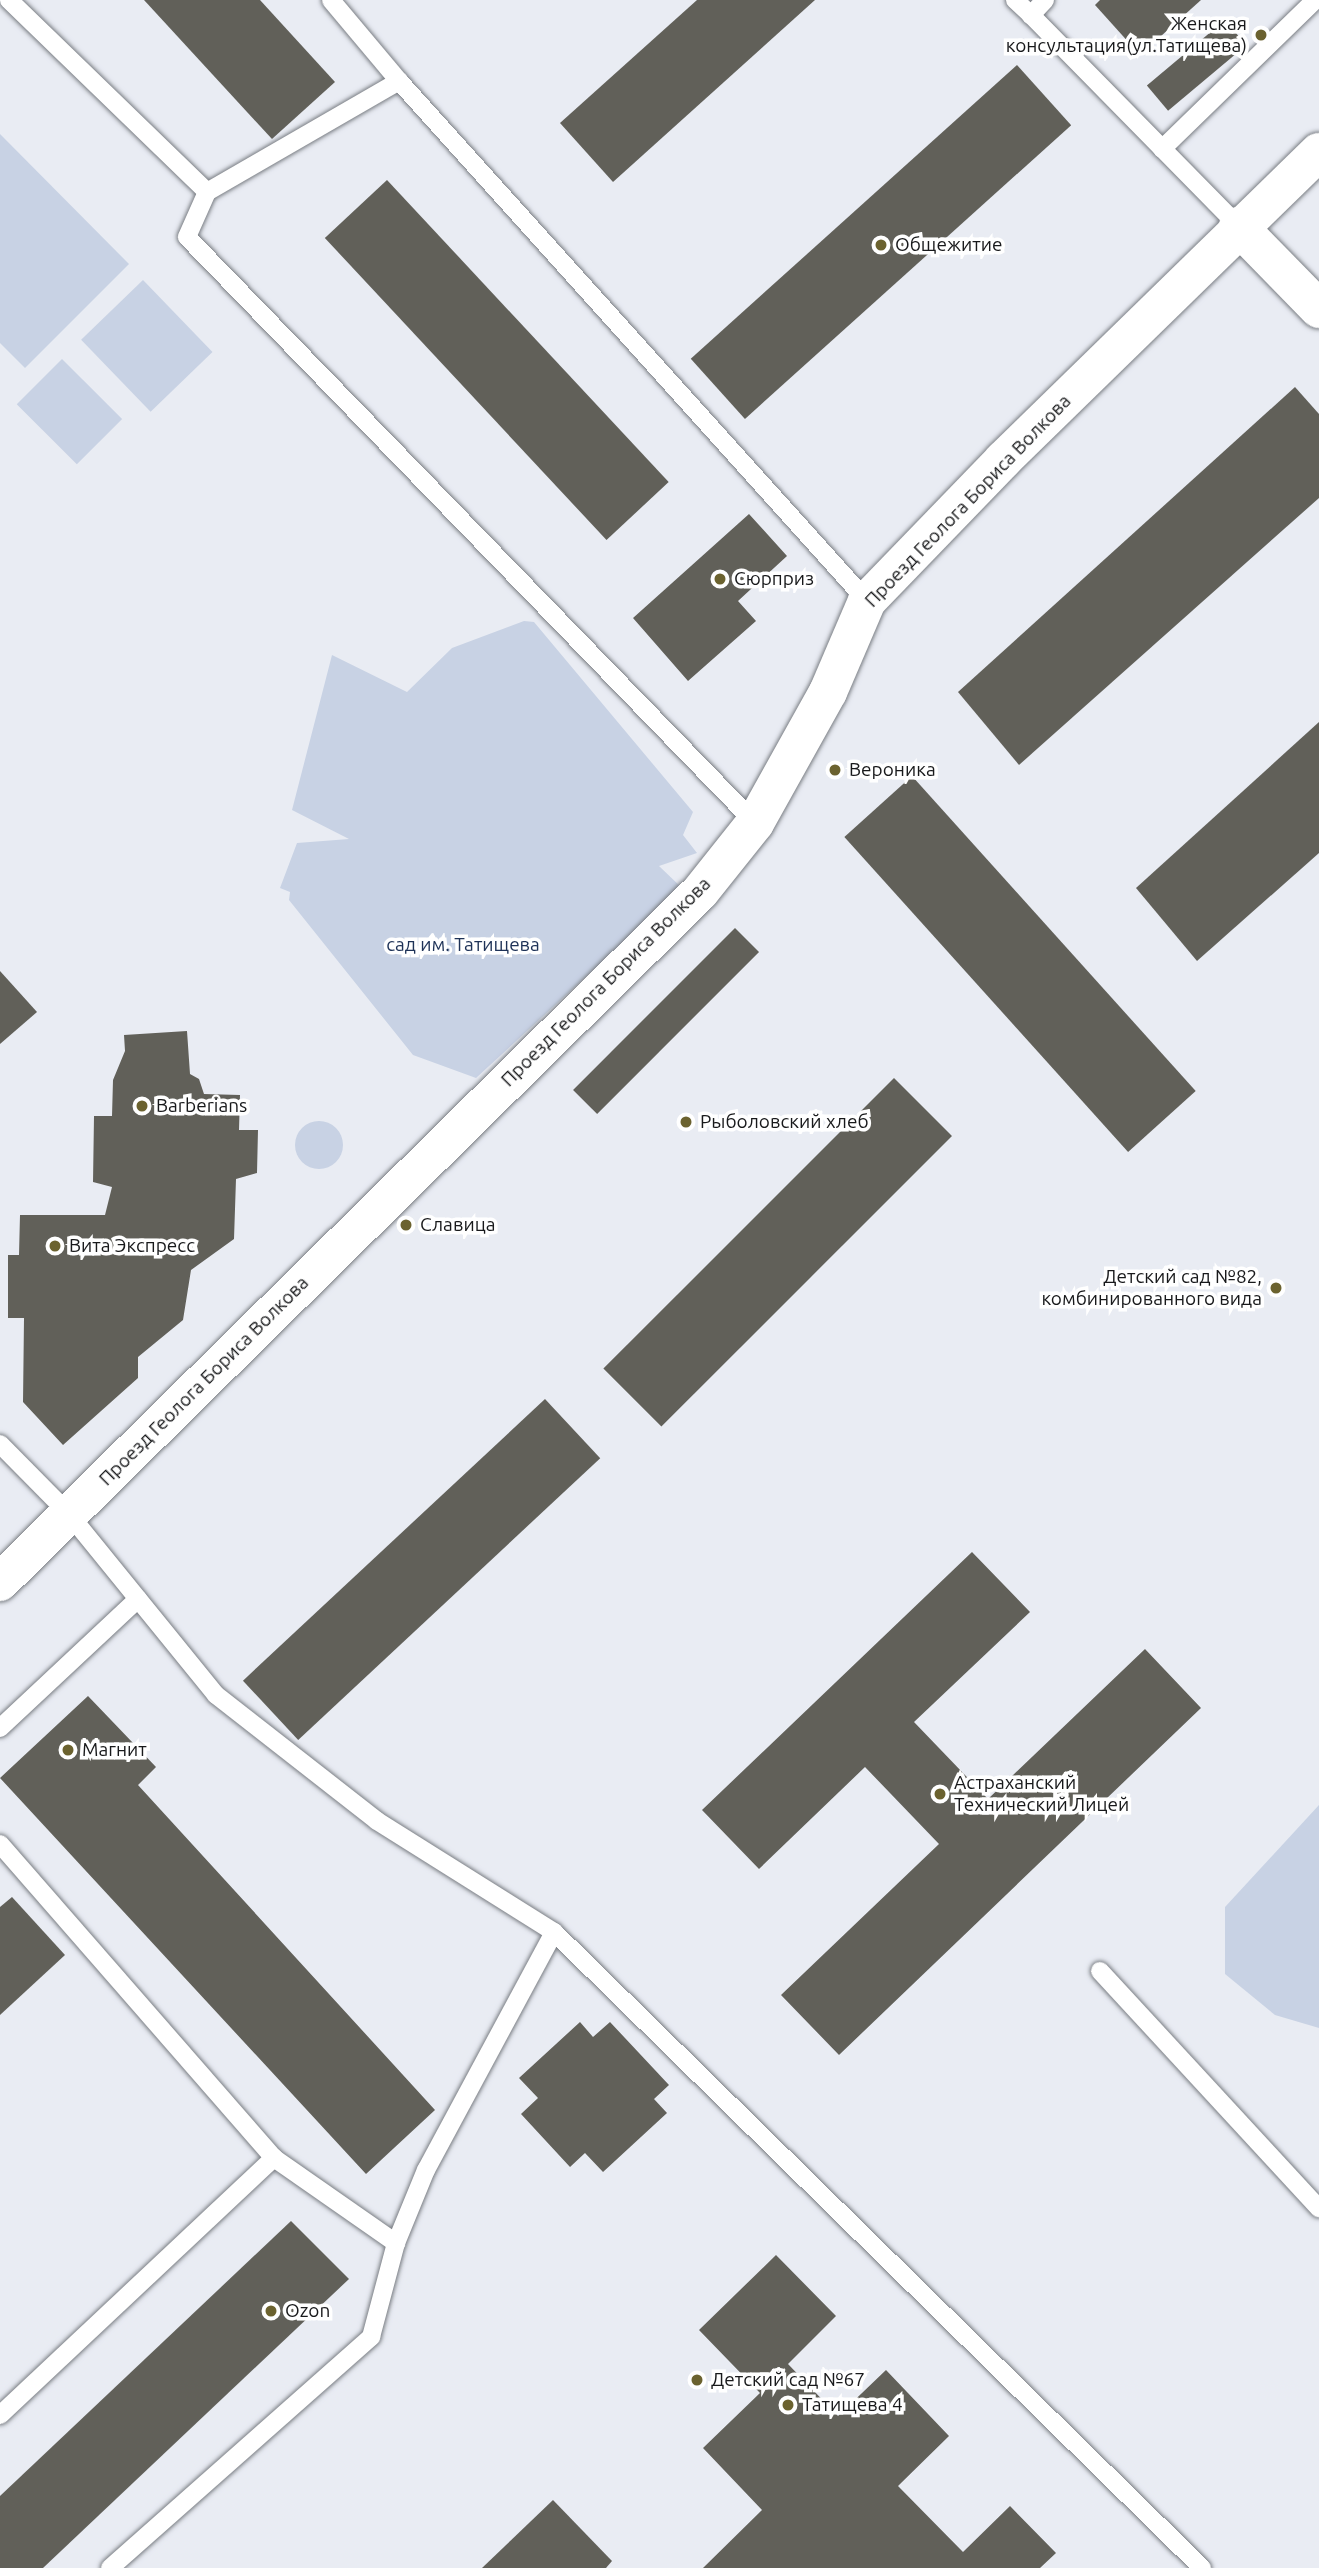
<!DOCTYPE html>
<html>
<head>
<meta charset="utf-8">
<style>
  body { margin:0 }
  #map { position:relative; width:1319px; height:2568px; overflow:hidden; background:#e9ecf3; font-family:Ubuntu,sans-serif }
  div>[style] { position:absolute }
  .green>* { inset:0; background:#c8d2e4; transform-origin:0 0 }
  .round { border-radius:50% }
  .building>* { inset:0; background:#616059; transform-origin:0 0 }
  .roads { filter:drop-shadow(0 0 2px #797d83) drop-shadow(0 0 2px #797d83) }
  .service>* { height:18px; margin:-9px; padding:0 9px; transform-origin:9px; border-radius:9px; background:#fff }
  .tertiary>* { height:38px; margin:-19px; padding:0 19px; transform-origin:19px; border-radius:19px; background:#fff }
  .dots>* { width:19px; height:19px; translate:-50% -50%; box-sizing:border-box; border:4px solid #fff; border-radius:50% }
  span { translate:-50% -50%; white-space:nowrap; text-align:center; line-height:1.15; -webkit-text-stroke:7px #fff; paint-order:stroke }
  .poi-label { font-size:19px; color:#18191b }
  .right { translate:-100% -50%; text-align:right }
  .left { translate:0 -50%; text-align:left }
  .street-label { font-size:19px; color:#18191b }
  .park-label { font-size:19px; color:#1e3257 }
</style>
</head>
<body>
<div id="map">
  <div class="green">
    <div style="clip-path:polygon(0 134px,129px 264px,25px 368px,0 343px)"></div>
    <div style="left:143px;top:280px;width:100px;height:86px;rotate:46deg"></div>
    <div style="left:62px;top:359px;width:85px;height:64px;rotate:45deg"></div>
    <div style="clip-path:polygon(524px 621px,534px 622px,693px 812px,683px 835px,697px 853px,659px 866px,682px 888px,476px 1078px,413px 1055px,289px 900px,290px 892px,280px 888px,297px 843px,349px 839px,292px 810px,332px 655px,407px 692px,452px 648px)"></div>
    <div class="round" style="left:295px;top:1121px;width:48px;height:48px"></div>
    <div style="clip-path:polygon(1319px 1805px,1319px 2028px,1275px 2015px,1225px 1974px,1225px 1907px)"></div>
  </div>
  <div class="building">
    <div style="clip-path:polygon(144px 0,260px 0,335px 82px,272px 139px)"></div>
    <div style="clip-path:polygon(697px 0,815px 0,613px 182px,560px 123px)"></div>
    <div style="clip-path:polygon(1100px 0,1201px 0,1140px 55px,1095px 5px)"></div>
    <div style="left:1225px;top:20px;width:33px;height:102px;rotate:50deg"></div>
    <div style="left:1017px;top:65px;width:81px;height:439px;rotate:48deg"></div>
    <div style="left:387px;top:180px;width:413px;height:85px;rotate:47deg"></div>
    <div style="clip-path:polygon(1295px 387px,1319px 414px,1319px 498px,1019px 765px,958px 692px)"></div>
    <div style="clip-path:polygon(749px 514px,787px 556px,738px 601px,756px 621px,688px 681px,633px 618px)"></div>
    <div style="clip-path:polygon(1319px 722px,1319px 853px,1197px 961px,1136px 888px)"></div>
    <div style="left:912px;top:776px;width:424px;height:91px;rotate:48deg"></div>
    <div style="left:735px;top:928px;width:34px;height:229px;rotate:45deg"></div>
    <div style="clip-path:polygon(0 971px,37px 1012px,0 1044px)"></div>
    <div style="clip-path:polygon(187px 1031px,190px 1074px,199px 1079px,204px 1094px,240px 1095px,239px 1130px,258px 1130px,257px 1173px,236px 1179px,234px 1239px,191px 1270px,183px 1320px,138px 1357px,138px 1378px,63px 1445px,23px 1402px,24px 1318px,8px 1318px,8px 1255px,19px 1255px,20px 1215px,105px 1215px,112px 1187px,93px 1182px,94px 1116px,112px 1116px,113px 1080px,125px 1051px,124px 1035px)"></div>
    <div style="left:894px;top:1078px;width:82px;height:411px;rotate:45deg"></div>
    <div style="left:545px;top:1399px;width:81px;height:413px;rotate:47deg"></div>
    <div style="clip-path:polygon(972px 1552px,1030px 1612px,914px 1722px,988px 1799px,1145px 1649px,1201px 1708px,839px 2055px,781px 1995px,939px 1844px,865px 1767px,759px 1869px,702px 1810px)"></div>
    <div style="clip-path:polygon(88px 1696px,156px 1767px,138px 1785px,435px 2110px,366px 2174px,0 1778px)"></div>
    <div style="clip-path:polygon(12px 1897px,65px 1955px,0 2015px,0 1907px)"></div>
    <div style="clip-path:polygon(580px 2022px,593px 2037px,610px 2022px,669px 2085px,654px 2099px,667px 2113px,603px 2172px,585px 2153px,570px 2167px,521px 2114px,538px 2098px,519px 2078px)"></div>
    <div style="clip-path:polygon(291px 2221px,349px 2279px,43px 2568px,0 2568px,0 2496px)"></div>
    <div style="clip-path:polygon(776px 2255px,836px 2316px,788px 2364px,838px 2416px,886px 2370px,949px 2436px,898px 2486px,963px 2552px,1010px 2506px,1056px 2553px,1040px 2568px,703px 2568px,762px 2510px,703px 2448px,760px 2393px,699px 2330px)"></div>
    <div style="clip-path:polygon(553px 2500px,612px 2561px,606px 2568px,482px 2568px)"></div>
  </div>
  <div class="roads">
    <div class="service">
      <div style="left:9px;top:0;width:276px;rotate:44.1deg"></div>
      <div style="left:207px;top:192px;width:49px;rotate:114deg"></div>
      <div style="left:187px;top:237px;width:816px;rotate:45.89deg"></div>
      <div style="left:331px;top:0;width:106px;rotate:50deg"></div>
      <div style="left:399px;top:81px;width:700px;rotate:48.01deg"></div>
      <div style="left:1015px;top:0;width:22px;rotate:43deg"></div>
      <div style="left:1045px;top:0;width:21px;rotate:133deg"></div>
      <div style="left:1031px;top:15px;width:296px;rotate:45.5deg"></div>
      <div style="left:1162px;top:149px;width:214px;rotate:-44.2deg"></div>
      <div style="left:207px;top:192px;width:222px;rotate:-30deg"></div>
      <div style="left:0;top:1444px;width:98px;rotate:45.4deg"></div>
      <div style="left:69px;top:1514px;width:233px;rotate:50.9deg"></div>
      <div style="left:216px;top:1695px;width:204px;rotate:38deg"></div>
      <div style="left:377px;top:1821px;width:209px;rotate:32.1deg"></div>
      <div style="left:0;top:1728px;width:189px;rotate:-43.1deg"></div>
      <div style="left:0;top:1844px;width:417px;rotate:48.9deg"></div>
      <div style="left:274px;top:2158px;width:149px;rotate:34.9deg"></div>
      <div style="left:1100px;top:1971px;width:323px;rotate:47.3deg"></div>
      <div style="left:0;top:2415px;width:376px;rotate:-43.2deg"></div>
      <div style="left:110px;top:2568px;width:349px;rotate:-41.5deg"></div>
      <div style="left:371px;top:2337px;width:97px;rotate:-75.1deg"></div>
      <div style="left:396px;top:2243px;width:79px;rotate:-67.7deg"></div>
      <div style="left:426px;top:2170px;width:270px;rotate:-61.7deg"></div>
      <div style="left:554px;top:1932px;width:908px;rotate:44.46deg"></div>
    </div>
    <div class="tertiary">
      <div style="left:1238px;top:226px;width:116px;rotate:45.7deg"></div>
      <div style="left:0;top:1582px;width:983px;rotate:-44.59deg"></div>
      <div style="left:700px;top:892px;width:88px;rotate:-51.4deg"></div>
      <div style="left:755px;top:823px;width:150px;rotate:-60.9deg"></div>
      <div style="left:828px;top:692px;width:99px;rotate:-66.8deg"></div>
      <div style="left:867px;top:601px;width:196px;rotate:-46deg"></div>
      <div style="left:1003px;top:460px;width:441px;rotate:-44.3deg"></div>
    </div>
  </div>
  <div class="dots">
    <div style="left:1261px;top:35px;background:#6b622f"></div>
    <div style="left:881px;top:245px;background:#6b622f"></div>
    <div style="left:720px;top:579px;background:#6b622f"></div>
    <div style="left:835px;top:770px;background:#6b622f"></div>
    <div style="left:142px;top:1106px;background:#6b622f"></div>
    <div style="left:686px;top:1122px;background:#6b622f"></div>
    <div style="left:406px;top:1225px;background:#6b622f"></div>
    <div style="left:55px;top:1246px;background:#6b622f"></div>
    <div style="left:1276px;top:1288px;background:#6b622f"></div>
    <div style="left:68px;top:1750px;background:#6b622f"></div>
    <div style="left:940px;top:1794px;background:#6b622f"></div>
    <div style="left:271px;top:2311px;background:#6b622f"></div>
    <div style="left:697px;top:2380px;background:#6b622f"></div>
    <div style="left:788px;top:2405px;background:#6b622f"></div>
  </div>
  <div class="poi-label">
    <span class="right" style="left:1247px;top:35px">Женская<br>консультация(ул.Татищева)</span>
    <span class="left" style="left:895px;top:245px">Общежитие</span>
    <span class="left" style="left:734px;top:579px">Сюрприз</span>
    <span class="left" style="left:849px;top:770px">Вероника</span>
    <span class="left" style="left:156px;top:1106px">Barberians</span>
    <span class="left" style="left:700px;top:1122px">Рыболовский хлеб</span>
    <span class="left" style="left:420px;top:1225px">Славица</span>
    <span class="left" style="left:69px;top:1246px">Вита Экспресс</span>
    <span class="right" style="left:1262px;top:1288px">Детский сад №82,<br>комбинированного вида</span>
    <span class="left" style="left:82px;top:1750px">Магнит</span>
    <span class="left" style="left:954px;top:1794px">Астраханский<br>Технический Лицей</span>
    <span class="left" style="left:285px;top:2311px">Ozon</span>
    <span class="left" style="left:711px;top:2380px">Детский сад №67</span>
    <span class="left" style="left:802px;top:2405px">Татищева 4</span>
  </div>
  <div class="street-label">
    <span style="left:968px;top:501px;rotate:-46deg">Проезд Геолога Бориса Волкова</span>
    <span style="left:606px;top:982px;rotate:-45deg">Проезд Геолога Бориса Волкова</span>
    <span style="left:204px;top:1381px;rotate:-45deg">Проезд Геолога Бориса Волкова</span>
  </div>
  <div class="park-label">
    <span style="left:463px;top:945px">сад им. Татищева</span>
  </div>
</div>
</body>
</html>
